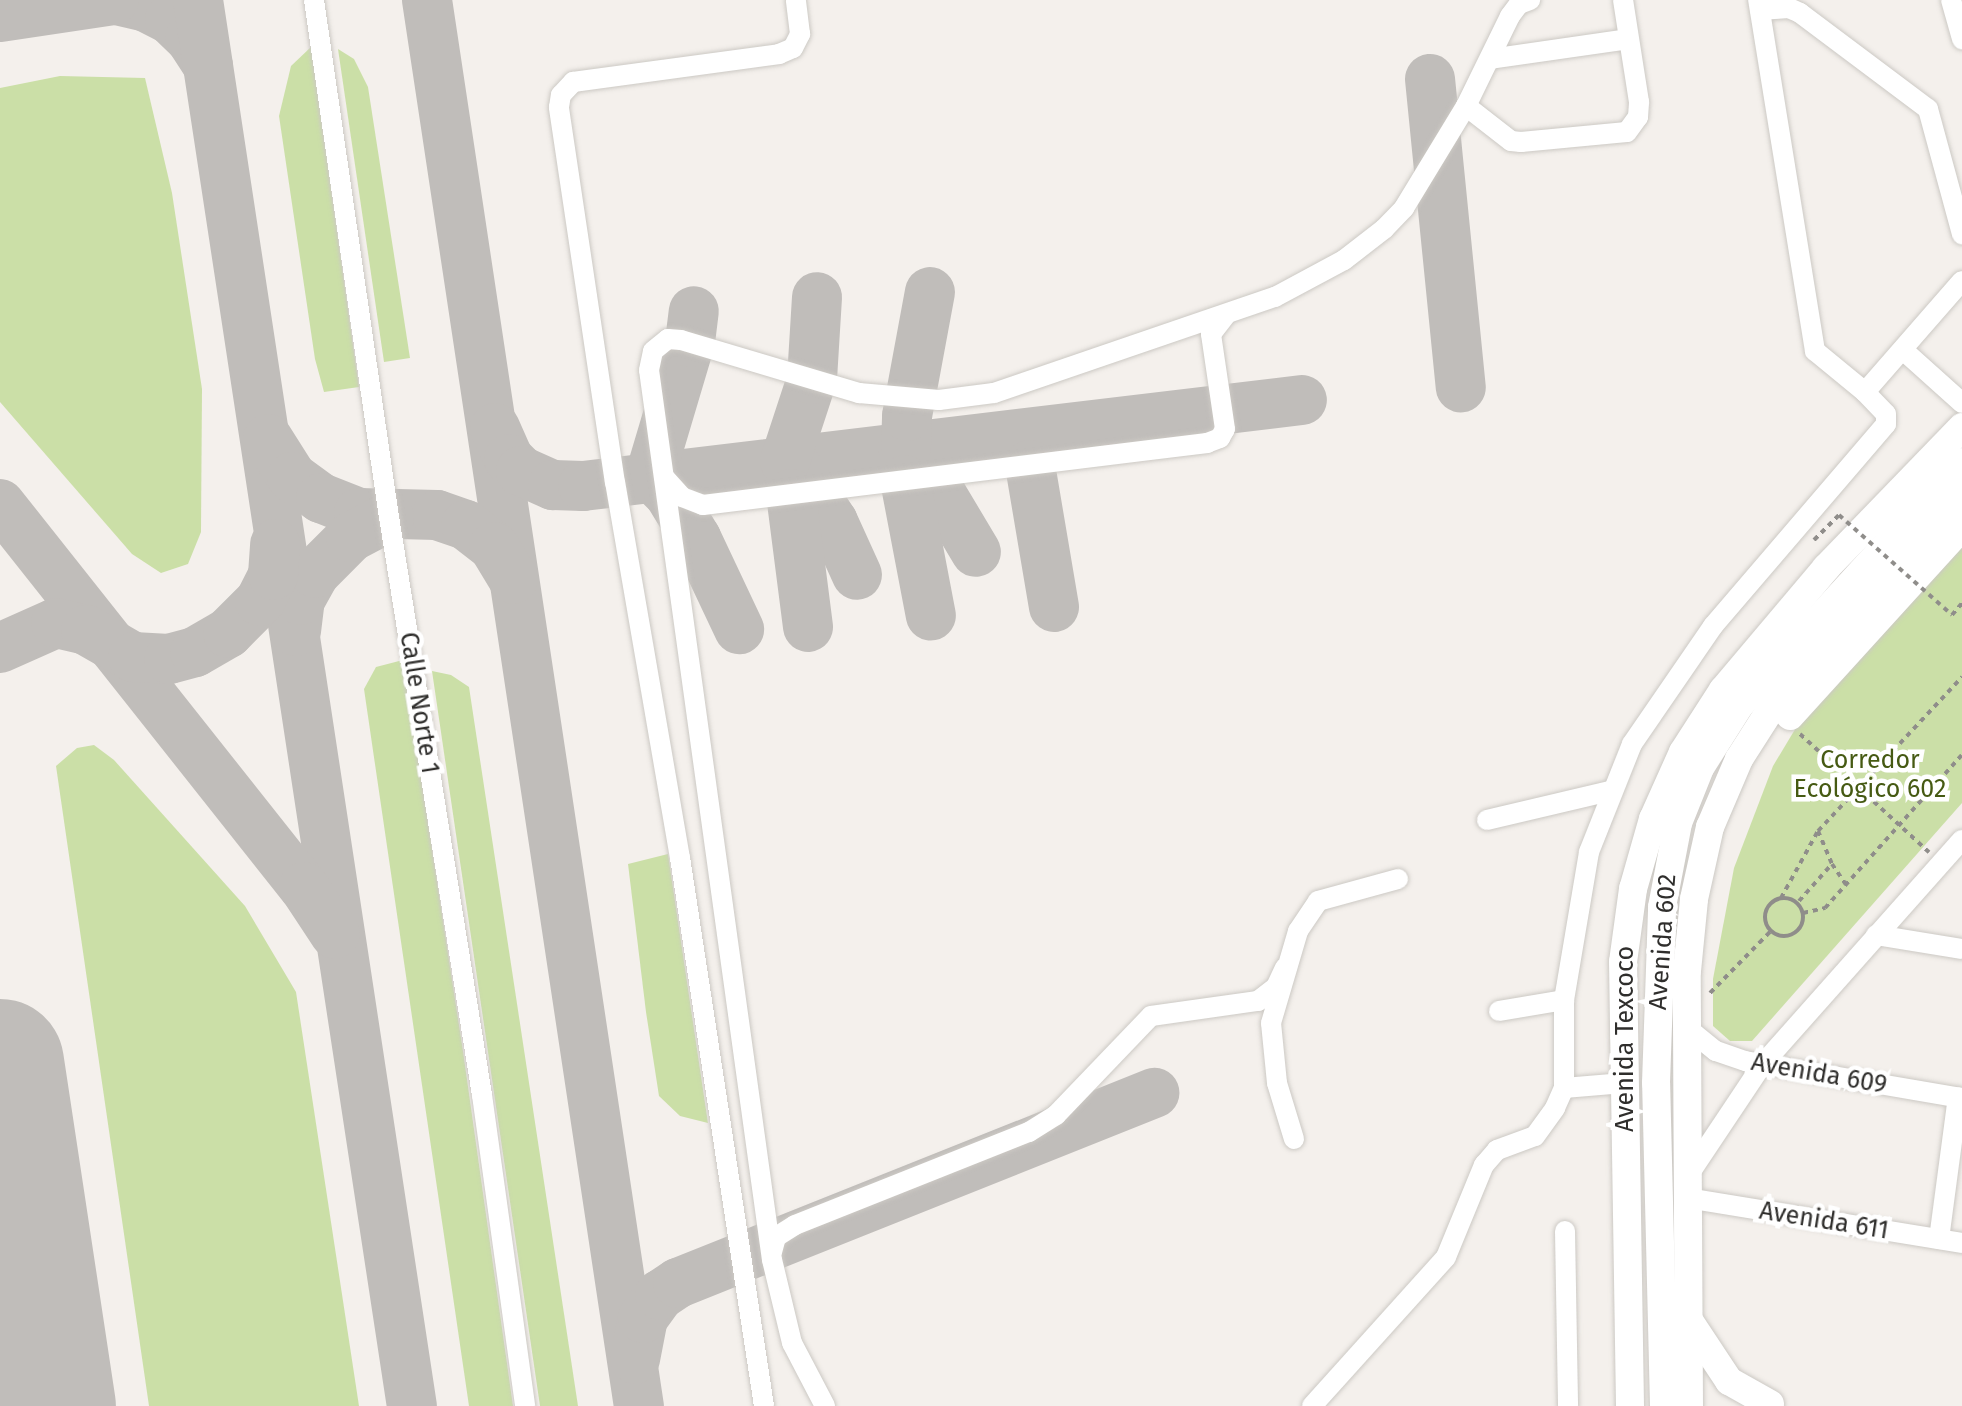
<!DOCTYPE html>
<html>
<head>
<meta charset="utf-8">
<style>
  body { margin:0 }
  #map { position:relative; width:1962px; height:1406px; overflow:hidden; background:#f4f0ec; font-family:"Fira Sans",sans-serif }
  div>[style] { position:absolute }
  .green>* { inset:0; background:#cbdfa7 }
  .taxiway>* { height:50px; margin:-25px; padding:0 25px; transform-origin:25px; border-radius:25px; background:#c0bdba }
  .runway>* { height:128px; margin:-64px; padding:0 64px; transform-origin:64px; border-radius:64px; background:#c0bdba }
  .path>* { height:4px; margin-top:-2px; transform-origin:0; background:repeating-linear-gradient(90deg,#8f8d8a 0 5px,transparent 0 10px) }
  .path>.ring { margin:-2px; padding:0; box-sizing:content-box; background:none; border:4px solid #8f8d8a; border-radius:50% }
  .roads { filter:drop-shadow(0 0 2px #ccc9c4) drop-shadow(0 0 2px #ccc9c4) }
  .minor>* { height:20px; margin:-10px; padding:0 10px; transform-origin:10px; border-radius:10px; background:#fff }
  .major>* { height:28px; margin:-14px; padding:0 14px; transform-origin:14px; border-radius:14px; background:#fff }
  .path-bridge>* { height:4px; margin-top:-2px; transform-origin:0; background:repeating-linear-gradient(90deg,#8f8d8a 0 5px,transparent 0 10px) }
  span { translate:-50% -50%; white-space:nowrap; text-align:center; line-height:1.15; -webkit-text-stroke:9px #fff; paint-order:stroke }
  .street-label { font-size:25px; color:#2f2e2c }
  .park-label { font-size:25px; color:#465a13 }
</style>
</head>
<body>
<div id="map">
  <div class="green">
    <div style="clip-path:polygon(311px 47px,359px 387px,324px 392px,315px 359px,279px 116px,291px 66px)"></div>
    <div style="clip-path:polygon(338px 49px,354px 59px,368px 87px,410px 358px,384px 362px)"></div>
    <div style="clip-path:polygon(60px 76px,145px 78px,172px 193px,202px 389px,201px 532px,188px 564px,161px 573px,132px 554px,0 402px,0 88px)"></div>
    <div style="clip-path:polygon(1962px 543px,1962px 803px,1752px 1041px,1730px 1041px,1713px 1026px,1713px 979px,1734px 868px,1773px 766px,1800px 721px)"></div>
    <div style="clip-path:polygon(403px 660px,463px 1051px,513px 1406px,469px 1406px,364px 689px,376px 667px)"></div>
    <div style="clip-path:polygon(432px 671px,451px 675px,469px 687px,578px 1406px,540px 1406px)"></div>
    <div style="clip-path:polygon(94px 745px,114px 760px,245px 906px,296px 992px,359px 1406px,149px 1406px,56px 766px,77px 748px)"></div>
    <div style="clip-path:polygon(668px 854px,708px 1123px,680px 1116px,659px 1096px,646px 1012px,628px 864px)"></div>
  </div>
  <div class="taxiway">
    <div style="left:116px;top:0;width:31px;rotate:13deg"></div>
    <div style="left:146px;top:7px;width:27px;rotate:27deg"></div>
    <div style="left:170px;top:19px;width:28px;rotate:44deg"></div>
    <div style="left:190px;top:38px;width:33px;rotate:57deg"></div>
    <div style="left:198px;top:0;width:1422px;rotate:81.35deg"></div>
    <div style="left:427px;top:0;width:1422px;rotate:81.43deg"></div>
    <div style="left:0;top:17px;width:115px;rotate:-8.5deg"></div>
    <div style="left:1430px;top:79px;width:310px;rotate:84.3deg"></div>
    <div style="left:495px;top:428px;width:34px;rotate:66deg"></div>
    <div style="left:509px;top:459px;width:17px;rotate:45deg"></div>
    <div style="left:521px;top:471px;width:35px;rotate:24deg"></div>
    <div style="left:553px;top:485px;width:30px;rotate:2deg"></div>
    <div style="left:583px;top:486px;width:724px;rotate:-6.82deg"></div>
    <div style="left:268px;top:439px;width:45px;rotate:57.7deg"></div>
    <div style="left:292px;top:477px;width:36px;rotate:36deg"></div>
    <div style="left:321px;top:498px;width:41px;rotate:21.5deg"></div>
    <div style="left:359px;top:513px;width:78px;rotate:1.5deg"></div>
    <div style="left:437px;top:515px;width:31px;rotate:19deg"></div>
    <div style="left:466px;top:525px;width:36px;rotate:38deg"></div>
    <div style="left:494px;top:547px;width:37px;rotate:59deg"></div>
    <div style="left:903px;top:447px;width:56px;rotate:50.1deg"></div>
    <div style="left:939px;top:490px;width:72px;rotate:59.2deg"></div>
    <div style="left:906px;top:447px;width:31px;rotate:-88deg"></div>
    <div style="left:907px;top:416px;width:126px;rotate:-79.5deg"></div>
    <div style="left:792px;top:460px;width:74px;rotate:56.5deg"></div>
    <div style="left:833px;top:522px;width:58px;rotate:65.6deg"></div>
    <div style="left:785px;top:461px;width:86px;rotate:-71.8deg"></div>
    <div style="left:812px;top:379px;width:82px;rotate:-86.5deg"></div>
    <div style="left:1030px;top:465px;width:144px;rotate:80.4deg"></div>
    <div style="left:650px;top:476px;width:140px;rotate:-73.4deg"></div>
    <div style="left:690px;top:342px;width:31px;rotate:-83deg"></div>
    <div style="left:651px;top:476px;width:25px;rotate:45deg"></div>
    <div style="left:669px;top:494px;width:52px;rotate:58.5deg"></div>
    <div style="left:696px;top:538px;width:101px;rotate:64.7deg"></div>
    <div style="left:905px;top:480px;width:138px;rotate:79.2deg"></div>
    <div style="left:791px;top:494px;width:134px;rotate:82.7deg"></div>
    <div style="left:0;top:504px;width:489px;rotate:51.6deg"></div>
    <div style="left:304px;top:887px;width:56px;rotate:56.6deg"></div>
    <div style="left:296px;top:631px;width:31px;rotate:-83deg"></div>
    <div style="left:300px;top:600px;width:31px;rotate:-61deg"></div>
    <div style="left:315px;top:573px;width:51px;rotate:-45deg"></div>
    <div style="left:351px;top:537px;width:43px;rotate:-27.8deg"></div>
    <div style="left:0;top:648px;width:61px;rotate:-24.1deg"></div>
    <div style="left:56px;top:623px;width:31px;rotate:13deg"></div>
    <div style="left:86px;top:630px;width:54px;rotate:29.9deg"></div>
    <div style="left:133px;top:657px;width:36px;rotate:3deg"></div>
    <div style="left:169px;top:659px;width:27px;rotate:-15deg"></div>
    <div style="left:195px;top:652px;width:38px;rotate:-30deg"></div>
    <div style="left:228px;top:633px;width:45px;rotate:-45deg"></div>
    <div style="left:260px;top:601px;width:29px;rotate:-63deg"></div>
    <div style="left:273px;top:575px;width:31px;rotate:-86deg"></div>
    <div style="left:635px;top:1359px;width:42px;rotate:-79deg"></div>
    <div style="left:643px;top:1318px;width:29px;rotate:-54deg"></div>
    <div style="left:660px;top:1295px;width:22px;rotate:-34deg"></div>
    <div style="left:678px;top:1283px;width:513px;rotate:-21.76deg"></div>
  </div>
  <div class="runway">
    <div style="left:0;top:1063px;width:347px;rotate:81.4deg"></div>
  </div>
  <div class="path">
    <div style="left:1814px;top:540px;width:35px;rotate:-45deg"></div>
    <div style="left:1952px;top:615px;width:16px;rotate:-50deg"></div>
    <div style="left:1800px;top:734px;width:175px;rotate:42.5deg"></div>
    <div style="left:1818px;top:831px;width:36px;rotate:67deg"></div>
    <div style="left:1781px;top:898px;width:77px;rotate:-61.1deg"></div>
    <div style="left:1818px;top:831px;width:211px;rotate:-46.9deg"></div>
    <div class="ring" style="left:1765px;top:898px;width:34px;height:34px"></div>
    <div style="left:1799px;top:901px;width:50px;rotate:-48.3deg"></div>
    <div style="left:1832px;top:864px;width:25px;rotate:56deg"></div>
    <div style="left:1803px;top:913px;width:23px;rotate:-13deg"></div>
    <div style="left:1825px;top:908px;width:205px;rotate:-48.2deg"></div>
    <div style="left:1710px;top:993px;width:87px;rotate:-45.5deg"></div>
  </div>
  <div class="roads">
    <div class="minor">
      <div style="left:314px;top:0;width:522px;rotate:81.75deg"></div>
      <div style="left:389px;top:517px;width:585px;rotate:80.86deg"></div>
      <div style="left:482px;top:1095px;width:314px;rotate:82.1deg"></div>
      <div style="left:1951px;top:0;width:41px;rotate:74.2deg"></div>
      <div style="left:1760px;top:10px;width:29px;rotate:-4deg"></div>
      <div style="left:1789px;top:8px;width:12px;rotate:24deg"></div>
      <div style="left:1800px;top:13px;width:160px;rotate:36.9deg"></div>
      <div style="left:1928px;top:109px;width:130px;rotate:74.8deg"></div>
      <div style="left:1490px;top:59px;width:139px;rotate:-8.2deg"></div>
      <div style="left:1466px;top:106px;width:57px;rotate:37.9deg"></div>
      <div style="left:1511px;top:141px;width:10px;rotate:6deg"></div>
      <div style="left:1521px;top:142px;width:106px;rotate:-5.4deg"></div>
      <div style="left:1627px;top:132px;width:19px;rotate:-54deg"></div>
      <div style="left:1638px;top:117px;width:15px;rotate:-86deg"></div>
      <div style="left:1639px;top:102px;width:103px;rotate:-98.9deg"></div>
      <div style="left:1903px;top:350px;width:79px;rotate:41.9deg"></div>
      <div style="left:1865px;top:392px;width:147px;rotate:-48.9deg"></div>
      <div style="left:664px;top:477px;width:27px;rotate:48deg"></div>
      <div style="left:682px;top:497px;width:22px;rotate:21deg"></div>
      <div style="left:703px;top:505px;width:508px;rotate:-7.01deg"></div>
      <div style="left:1207px;top:443px;width:14px;rotate:-21deg"></div>
      <div style="left:1220px;top:438px;width:10px;rotate:-61deg"></div>
      <div style="left:1225px;top:429px;width:96px;rotate:-98.4deg"></div>
      <div style="left:1211px;top:334px;width:23px;rotate:-52deg"></div>
      <div style="left:1487px;top:820px;width:126px;rotate:-13.3deg"></div>
      <div style="left:1876px;top:935px;width:87px;rotate:9.2deg"></div>
      <div style="left:1499px;top:1011px;width:66px;rotate:-9.6deg"></div>
      <div style="left:1686px;top:1027px;width:38px;rotate:39deg"></div>
      <div style="left:1716px;top:1051px;width:31px;rotate:19deg"></div>
      <div style="left:1745px;top:1061px;width:220px;rotate:9.7deg"></div>
      <div style="left:1564px;top:1088px;width:60px;rotate:-4.8deg"></div>
      <div style="left:1294px;top:1139px;width:59px;rotate:-106.9deg"></div>
      <div style="left:1277px;top:1083px;width:60px;rotate:-95.7deg"></div>
      <div style="left:1271px;top:1023px;width:96px;rotate:-73.6deg"></div>
      <div style="left:1298px;top:931px;width:36px;rotate:-56deg"></div>
      <div style="left:1318px;top:901px;width:83px;rotate:-15.4deg"></div>
      <div style="left:1688px;top:1176px;width:133px;rotate:-56.3deg"></div>
      <div style="left:1762px;top:1065px;width:301px;rotate:-48.4deg"></div>
      <div style="left:1687px;top:1198px;width:279px;rotate:9.3deg"></div>
      <div style="left:1565px;top:1231px;width:175px;rotate:89deg"></div>
      <div style="left:1939px;top:1239px;width:143px;rotate:-82.4deg"></div>
      <div style="left:772px;top:1252px;width:16px;rotate:-75deg"></div>
      <div style="left:776px;top:1237px;width:22px;rotate:-32deg"></div>
      <div style="left:795px;top:1225px;width:252px;rotate:-21.7deg"></div>
      <div style="left:1029px;top:1132px;width:32px;rotate:-32deg"></div>
      <div style="left:1056px;top:1115px;width:137px;rotate:-46.2deg"></div>
      <div style="left:1151px;top:1016px;width:108px;rotate:-8deg"></div>
      <div style="left:1258px;top:1001px;width:23px;rotate:-38deg"></div>
      <div style="left:1276px;top:987px;width:21px;rotate:-65deg"></div>
      <div style="left:764px;top:1406px;width:554px;rotate:-98.71deg"></div>
      <div style="left:680px;top:858px;width:381px;rotate:-99.8deg"></div>
      <div style="left:615px;top:483px;width:380px;rotate:-98.5deg"></div>
      <div style="left:559px;top:107px;width:12px;rotate:-81deg"></div>
      <div style="left:561px;top:95px;width:18px;rotate:-47deg"></div>
      <div style="left:573px;top:82px;width:208px;rotate:-7.7deg"></div>
      <div style="left:779px;top:54px;width:15px;rotate:-23deg"></div>
      <div style="left:793px;top:48px;width:16px;rotate:-63deg"></div>
      <div style="left:800px;top:34px;width:34px;rotate:-97deg"></div>
      <div style="left:825px;top:1406px;width:71px;rotate:-117.6deg"></div>
      <div style="left:792px;top:1343px;width:85px;rotate:-103.5deg"></div>
      <div style="left:772px;top:1260px;width:898px;rotate:-97.87deg"></div>
      <div style="left:649px;top:370px;width:19px;rotate:-78deg"></div>
      <div style="left:653px;top:351px;width:19px;rotate:-39deg"></div>
      <div style="left:668px;top:339px;width:13px;rotate:4deg"></div>
      <div style="left:681px;top:340px;width:186px;rotate:16.6deg"></div>
      <div style="left:859px;top:393px;width:80px;rotate:5deg"></div>
      <div style="left:939px;top:400px;width:55px;rotate:-7.3deg"></div>
      <div style="left:994px;top:393px;width:297px;rotate:-18.9deg"></div>
      <div style="left:1275px;top:297px;width:78px;rotate:-28.2deg"></div>
      <div style="left:1344px;top:260px;width:51px;rotate:-37.8deg"></div>
      <div style="left:1384px;top:229px;width:29px;rotate:-46deg"></div>
      <div style="left:1404px;top:208px;width:119px;rotate:-58.7deg"></div>
      <div style="left:1466px;top:106px;width:100px;rotate:-63.9deg"></div>
      <div style="left:1510px;top:16px;width:15px;rotate:-53deg"></div>
      <div style="left:1519px;top:4px;width:12px;rotate:-20deg"></div>
      <div style="left:1312px;top:1406px;width:200px;rotate:-48deg"></div>
      <div style="left:1446px;top:1257px;width:100px;rotate:-67.6deg"></div>
      <div style="left:1484px;top:1165px;width:20px;rotate:-49deg"></div>
      <div style="left:1497px;top:1150px;width:40px;rotate:-20.2deg"></div>
      <div style="left:1535px;top:1136px;width:34px;rotate:-54deg"></div>
      <div style="left:1555px;top:1108px;width:22px;rotate:-66deg"></div>
      <div style="left:1564px;top:1088px;width:88px;rotate:-90deg"></div>
      <div style="left:1564px;top:1000px;width:150px;rotate:-80.4deg"></div>
      <div style="left:1589px;top:852px;width:116px;rotate:-68.3deg"></div>
      <div style="left:1632px;top:744px;width:143px;rotate:-55.5deg"></div>
      <div style="left:1713px;top:626px;width:266px;rotate:-49.4deg"></div>
      <div style="left:1886px;top:424px;width:10px;rotate:-90deg"></div>
      <div style="left:1886px;top:414px;width:30px;rotate:-134deg"></div>
      <div style="left:1865px;top:392px;width:65px;rotate:-140.6deg"></div>
      <div style="left:1815px;top:351px;width:356px;rotate:-99.2deg"></div>
    </div>
    <div class="major">
      <div style="left:1790px;top:716px;width:256px;rotate:-47.7deg"></div>
      <div style="left:1690px;top:1322px;width:71px;rotate:56.5deg"></div>
      <div style="left:1729px;top:1381px;width:47px;rotate:29.3deg"></div>
      <div style="left:1630px;top:1406px;width:444px;rotate:-90.9deg"></div>
      <div style="left:1623px;top:962px;width:74px;rotate:-82.2deg"></div>
      <div style="left:1633px;top:889px;width:73px;rotate:-74.1deg"></div>
      <div style="left:1653px;top:819px;width:73px;rotate:-65.9deg"></div>
      <div style="left:1683px;top:752px;width:74px;rotate:-57.2deg"></div>
      <div style="left:1723px;top:690px;width:160px;rotate:-49.8deg"></div>
      <div style="left:1826px;top:568px;width:196px;rotate:-46deg"></div>
      <div style="left:1664px;top:1406px;width:323px;rotate:-91.4deg"></div>
      <div style="left:1656px;top:1083px;width:176px;rotate:-88deg"></div>
      <div style="left:1662px;top:907px;width:86px;rotate:-79.2deg"></div>
      <div style="left:1678px;top:823px;width:59px;rotate:-68.2deg"></div>
      <div style="left:1700px;top:768px;width:75px;rotate:-57.6deg"></div>
      <div style="left:1740px;top:705px;width:329px;rotate:-47.6deg"></div>
      <div style="left:1689px;top:1406px;width:435px;rotate:-90.3deg"></div>
      <div style="left:1687px;top:971px;width:72px;rotate:-84.4deg"></div>
      <div style="left:1694px;top:899px;width:74px;rotate:-77.5deg"></div>
      <div style="left:1710px;top:827px;width:74px;rotate:-66.9deg"></div>
      <div style="left:1739px;top:759px;width:56px;rotate:-57.4deg"></div>
      <div style="left:1769px;top:712px;width:290px;rotate:-48.2deg"></div>
    </div>
  </div>
  <div class="path-bridge">
    <div style="left:1839px;top:515px;width:151px;rotate:41.5deg"></div>
  </div>
  <div class="street-label">
    <span style="left:419px;top:703px;rotate:81deg">Calle Norte 1</span>
    <span style="left:1663px;top:942px;rotate:-86deg">Avenida 602</span>
    <span style="left:1625px;top:1039px;rotate:-90deg">Avenida Texcoco</span>
    <span style="left:1819px;top:1074px;rotate:10deg">Avenida 609</span>
    <span style="left:1824px;top:1221px;rotate:9deg">Avenida 611</span>
  </div>
  <div class="park-label">
    <span style="left:1870px;top:775px">Corredor<br>Ecológico 602</span>
  </div>
</div>
</body>
</html>
